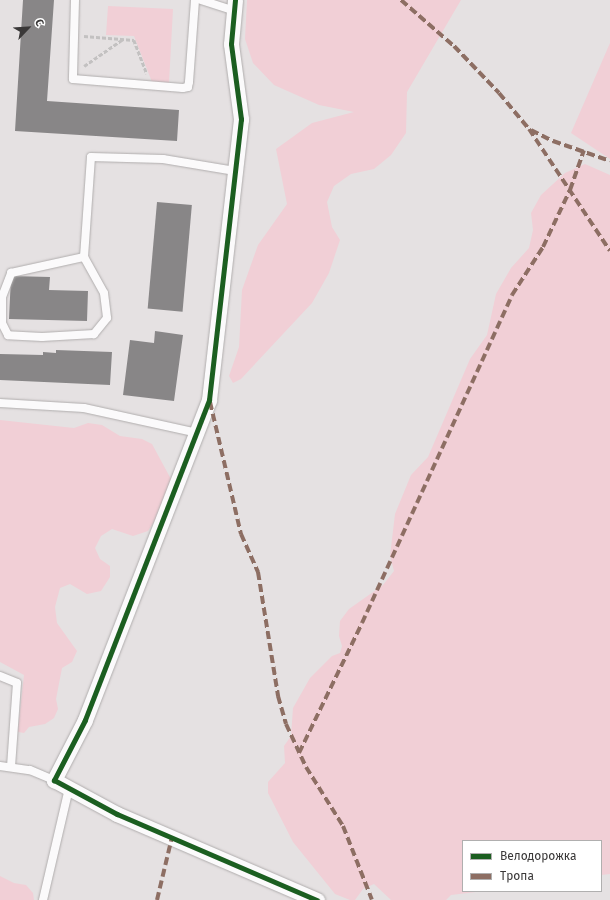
<!DOCTYPE html>
<html>
<head>
<meta charset="utf-8">
<style>
  body { margin:0 }
  #map { position:relative; width:610px; height:900px; overflow:hidden; background:#e5e1e2; font-family:"Fira Sans",sans-serif }
  div>[style] { position:absolute }
  .green>* { inset:0; background:#f1cfd6 }
  .building>* { inset:0; background:#888687; transform-origin:0 0 }
  .path>* { height:2.5px; margin-top:-1.25px; transform-origin:0; background:repeating-linear-gradient(90deg,#c3c1c1 0 4px,transparent 0 6px) }
  .roads { filter:drop-shadow(0 0 1px #b0adad) drop-shadow(0 0 1px #b0adad) }
  .service>* { height:8px; margin:-4px; padding:0 4px; transform-origin:4px; border-radius:4px; background:#fbfafb }
  .minor>* { height:15px; margin:-7.5px; padding:0 7.5px; transform-origin:7.5px; border-radius:7.5px; background:#fbfafb }
  .quiet>* { height:4px; margin-top:-2px; transform-origin:0; background:repeating-linear-gradient(90deg,#8d6e63 0 8px,transparent 0 12px) }
  .cycleway>* { height:5px; margin:-2.5px; padding:0 2.5px; transform-origin:2.5px; border-radius:2.5px; background:#1b5e20 }
  span { translate:-50% -50%; white-space:nowrap; text-align:center; line-height:1.15; -webkit-text-stroke:4px #fff; paint-order:stroke }
  .legend { position:absolute; left:462px; top:840px; width:140px; height:52px; box-sizing:border-box; background:#fff; border:1px solid #b0afaf; margin:0; padding:5px 7px; list-style:none; font-size:12px; color:#3a3838 }
  .legend li { display:flex; align-items:center; gap:8px; height:20px }
  .legend b { width:20px; border:1px solid #b0afaf }
  .north { position:absolute; left:8px; top:8px; width:40px; height:40px; -webkit-text-stroke:3px #fff; paint-order:stroke; rotate:65deg; font-size:11px; font-weight:700; line-height:16px; text-align:center; color:#3a3838 }
  .north::after { content:''; display:block; margin:auto; width:14px; height:18px; background:#3a3838; clip-path:polygon(50% 0,100% 100%,50% 72%,0 100%) }
</style>
</head>
<body>
<div id="map">
  <div class="green">
    <div style="clip-path:polygon(247px 0,461px 0,407px 92px,406px 133px,391px 155px,374px 169px,351px 174px,334px 186px,327px 202px,332px 227px,340px 240px,329px 273px,312px 303px,241px 379px,233px 383px,229px 376px,239px 347px,242px 290px,258px 245px,287px 204px,276px 149px,312px 123px,354px 112px,319px 105px,274px 85px,253px 63px,245px 39px)"></div>
    <div style="clip-path:polygon(108px 6px,173px 9px,169px 83px,152px 82px,134px 36px,106px 35px)"></div>
    <div style="clip-path:polygon(610px 43px,610px 159px,571px 133px)"></div>
    <div style="clip-path:polygon(585px 164px,610px 175px,610px 874px,601px 875px,601px 841px,463px 841px,463px 891px,484px 891px,451px 895px,446px 900px,391px 900px,374px 884px,363px 889px,355px 900px,350px 900px,335px 894px,293px 842px,268px 793px,268px 782px,285px 763px,284px 746px,291px 736px,293px 708px,310px 678px,332px 656px,340px 653px,342px 646px,339px 636px,340px 621px,349px 609px,383px 585px,394px 571px,390px 556px,395px 514px,411px 475px,428px 457px,470px 359px,487px 335px,496px 294px,511px 268px,529px 248px,533px 230px,531px 213px,541px 195px,565px 173px)"></div>
    <div style="clip-path:polygon(0 420px,74px 428px,88px 423px,102px 425px,120px 436px,142px 439px,152px 444px,172px 481px,160px 513px,148px 531px,133px 536px,112px 529px,101px 536px,95px 548px,100px 559px,110px 566px,110px 577px,101px 591px,87px 594px,70px 584px,60px 588px,55px 607px,57px 623px,77px 651px,72px 662px,62px 668px,56px 699px,58px 709px,54px 718px,45px 724px,29px 727px,24px 733px,18px 732px,18px 729px,24px 675px,0 662px)"></div>
    <div style="clip-path:polygon(0 876px,14px 883px,26px 885px,33px 893px,34px 900px,0 900px)"></div>
  </div>
  <div class="building">
    <div style="clip-path:polygon(23px 0,54px 0,47px 101px,179px 110px,177px 141px,15px 131px)"></div>
    <div style="left:157px;top:202px;width:35px;height:107px;rotate:5deg"></div>
    <div style="clip-path:polygon(11px 276px,50px 277px,49px 290px,88px 291px,87px 321px,9px 319px)"></div>
    <div style="clip-path:polygon(155px 331px,183px 335px,174px 401px,123px 395px,130px 340px,154px 343px)"></div>
    <div style="clip-path:polygon(56px 350px,112px 352px,110px 385px,0 380px,0 354px,43px 355px,43px 352px,56px 353px)"></div>
  </div>
  <div class="path">
    <div style="left:84px;top:36px;width:50px;rotate:4.6deg"></div>
    <div style="left:134px;top:40px;width:36px;rotate:69deg"></div>
    <div style="left:84px;top:66px;width:47px;rotate:-34.7deg"></div>
  </div>
  <div class="roads">
    <div class="service">
      <div style="left:75px;top:0;width:79px;rotate:91.5deg"></div>
      <div style="left:73px;top:79px;width:110px;rotate:4.7deg"></div>
      <div style="left:183px;top:88px;width:5px;rotate:-11deg"></div>
      <div style="left:188px;top:87px;width:5px;rotate:-79deg"></div>
      <div style="left:189px;top:82px;width:82px;rotate:-85.8deg"></div>
      <div style="left:201px;top:0;width:35px;rotate:18deg"></div>
      <div style="left:84px;top:257px;width:41px;rotate:60.9deg"></div>
      <div style="left:104px;top:293px;width:25px;rotate:83deg"></div>
      <div style="left:107px;top:318px;width:21px;rotate:129deg"></div>
      <div style="left:94px;top:334px;width:52px;rotate:176.7deg"></div>
      <div style="left:42px;top:337px;width:34px;rotate:-177deg"></div>
      <div style="left:8px;top:335px;width:13px;rotate:-117deg"></div>
      <div style="left:2px;top:323px;width:26px;rotate:-90deg"></div>
      <div style="left:2px;top:297px;width:26px;rotate:-69deg"></div>
      <div style="left:11px;top:273px;width:75px;rotate:-12.4deg"></div>
      <div style="left:84px;top:257px;width:100px;rotate:-86deg"></div>
      <div style="left:91px;top:157px;width:72px;rotate:1.6deg"></div>
      <div style="left:163px;top:159px;width:73px;rotate:9.5deg"></div>
      <div style="left:0;top:403px;width:84px;rotate:3.4deg"></div>
      <div style="left:84px;top:408px;width:117px;rotate:12.4deg"></div>
      <div style="left:0;top:676px;width:18px;rotate:22deg"></div>
      <div style="left:17px;top:683px;width:84px;rotate:94.1deg"></div>
      <div style="left:0;top:766px;width:30px;rotate:8deg"></div>
      <div style="left:30px;top:770px;width:26px;rotate:23deg"></div>
      <div style="left:43px;top:900px;width:115px;rotate:-76.9deg"></div>
    </div>
    <div class="minor">
      <div style="left:235px;top:0;width:44px;rotate:95.2deg"></div>
      <div style="left:231px;top:44px;width:76px;rotate:82.4deg"></div>
      <div style="left:241px;top:119px;width:283px;rotate:96.5deg"></div>
      <div style="left:209px;top:400px;width:343px;rotate:111.2deg"></div>
      <div style="left:85px;top:720px;width:68px;rotate:117.3deg"></div>
      <div style="left:54px;top:780px;width:72px;rotate:28.4deg"></div>
      <div style="left:117px;top:814px;width:218px;rotate:23.3deg"></div>
    </div>
  </div>
  <div class="quiet">
    <div style="left:401px;top:0;width:70px;rotate:41deg"></div>
    <div style="left:454px;top:46px;width:65px;rotate:46.2deg"></div>
    <div style="left:499px;top:93px;width:47px;rotate:50.2deg"></div>
    <div style="left:529px;top:129px;width:146px;rotate:56.4deg"></div>
    <div style="left:531px;top:130px;width:25px;rotate:27deg"></div>
    <div style="left:553px;top:141px;width:60px;rotate:19.3deg"></div>
    <div style="left:210px;top:402px;width:136px;rotate:76.8deg"></div>
    <div style="left:241px;top:534px;width:42px;rotate:65.9deg"></div>
    <div style="left:258px;top:572px;width:126px;rotate:80.8deg"></div>
    <div style="left:278px;top:696px;width:29px;rotate:74deg"></div>
    <div style="left:286px;top:724px;width:47px;rotate:65.1deg"></div>
    <div style="left:306px;top:767px;width:70px;rotate:57.9deg"></div>
    <div style="left:343px;top:826px;width:79px;rotate:68.6deg"></div>
    <div style="left:299px;top:753px;width:144px;rotate:-64.1deg"></div>
    <div style="left:362px;top:623px;width:361px;rotate:-65.4deg"></div>
    <div style="left:512px;top:295px;width:57px;rotate:-57.1deg"></div>
    <div style="left:543px;top:247px;width:63px;rotate:-64.7deg"></div>
    <div style="left:570px;top:190px;width:42px;rotate:-70.7deg"></div>
    <div style="left:157px;top:900px;width:65px;rotate:-76.6deg"></div>
  </div>
  <div class="cycleway">
    <div style="left:235px;top:0;width:44px;rotate:95.2deg"></div>
    <div style="left:231px;top:44px;width:76px;rotate:82.4deg"></div>
    <div style="left:241px;top:119px;width:283px;rotate:96.5deg"></div>
    <div style="left:209px;top:400px;width:343px;rotate:111.2deg"></div>
    <div style="left:85px;top:720px;width:68px;rotate:117.3deg"></div>
    <div style="left:54px;top:780px;width:72px;rotate:28.4deg"></div>
    <div style="left:117px;top:814px;width:218px;rotate:23.3deg"></div>
  </div>
  <ul class="legend">
  <li><b style="height:5px;background:#1b5e20"></b>Велодорожка</li>
  <li><b style="height:5px;background:#8d6e63"></b>Тропа</li>
  </ul>
  <div class="north">С</div>
</div>
</body>
</html>
